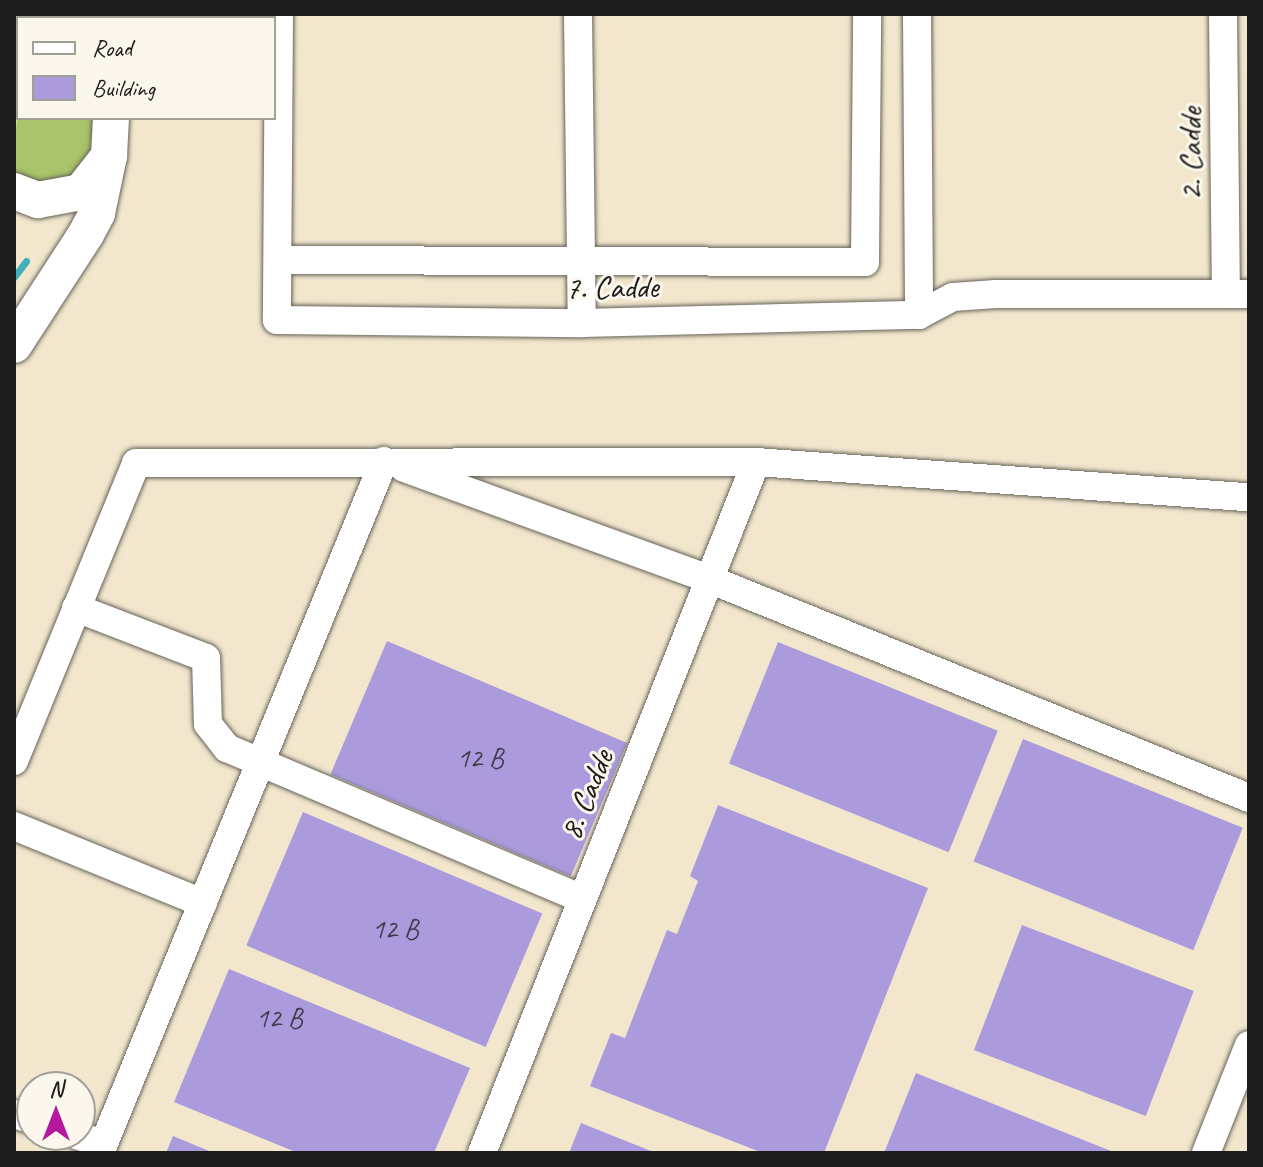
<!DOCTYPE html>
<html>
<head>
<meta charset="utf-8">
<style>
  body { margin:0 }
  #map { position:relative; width:1263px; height:1167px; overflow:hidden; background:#f2e7cd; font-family:Caveat,sans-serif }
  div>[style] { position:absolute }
  .green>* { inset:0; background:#a9c46a }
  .stream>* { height:7px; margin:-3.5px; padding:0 3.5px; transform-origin:3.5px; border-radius:3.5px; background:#41b0bc }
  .building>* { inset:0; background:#ab9bdc; transform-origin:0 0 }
  .roads { filter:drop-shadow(0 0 2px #67635a) drop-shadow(0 0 2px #67635a) }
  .minor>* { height:28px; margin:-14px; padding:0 14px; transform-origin:14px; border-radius:14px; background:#fff }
  .major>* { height:36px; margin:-18px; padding:0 18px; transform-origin:18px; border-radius:18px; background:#fff }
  span { translate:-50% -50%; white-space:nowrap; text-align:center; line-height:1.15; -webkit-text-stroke:6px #fbf7ec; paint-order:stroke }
  .number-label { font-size:28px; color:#403c4c }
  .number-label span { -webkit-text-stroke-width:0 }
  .street-label { font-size:32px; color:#1c1c1c }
  .frame { position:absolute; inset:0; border:16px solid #1c1c1c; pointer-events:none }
  .legend { position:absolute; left:16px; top:16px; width:260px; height:104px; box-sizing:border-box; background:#fbf7ec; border:2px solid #a29f99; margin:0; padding:10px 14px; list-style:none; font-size:24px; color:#1c1c1c }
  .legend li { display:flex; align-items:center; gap:16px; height:40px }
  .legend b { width:40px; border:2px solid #a29f99 }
  .north { position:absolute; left:16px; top:1071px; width:80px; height:80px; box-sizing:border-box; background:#fbf7ec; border:2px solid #a29f99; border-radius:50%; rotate:0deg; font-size:22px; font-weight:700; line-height:32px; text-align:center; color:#1c1c1c }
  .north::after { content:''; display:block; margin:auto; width:28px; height:36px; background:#b5179e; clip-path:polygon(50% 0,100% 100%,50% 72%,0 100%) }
</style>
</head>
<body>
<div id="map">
  <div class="green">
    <div style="clip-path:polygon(14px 14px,64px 14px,18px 18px,14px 33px)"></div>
    <div style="clip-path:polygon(18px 93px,18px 118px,96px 118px,98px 141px,85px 169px,57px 184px,26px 180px,14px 172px)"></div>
  </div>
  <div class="stream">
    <div style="left:14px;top:277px;width:20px;rotate:-53deg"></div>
  </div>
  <div class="building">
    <div style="left:387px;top:641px;width:261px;height:145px;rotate:23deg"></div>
    <div style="left:778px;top:642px;width:237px;height:131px;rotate:22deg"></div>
    <div style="left:1023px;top:739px;width:237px;height:132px;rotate:22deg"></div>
    <div style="clip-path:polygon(718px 805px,928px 888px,824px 1153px,763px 1153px,590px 1086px,611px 1033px,625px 1038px,667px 930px,677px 934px,698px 881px,690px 876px)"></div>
    <div style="left:303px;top:812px;width:260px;height:145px;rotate:23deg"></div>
    <div style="left:1022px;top:925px;width:184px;height:134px;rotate:21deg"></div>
    <div style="clip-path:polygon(229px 969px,470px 1068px,434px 1153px,298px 1153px,174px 1102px)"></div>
    <div style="clip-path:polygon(916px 1073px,1116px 1153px,884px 1153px)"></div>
    <div style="clip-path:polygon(581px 1123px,656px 1153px,569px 1153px)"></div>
    <div style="clip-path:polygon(173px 1136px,214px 1153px,166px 1153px)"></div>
  </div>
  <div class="roads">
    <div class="minor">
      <div style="left:279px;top:14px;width:306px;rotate:90.4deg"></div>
      <div style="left:277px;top:320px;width:305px;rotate:0.6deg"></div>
      <div style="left:582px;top:323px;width:337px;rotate:-1.4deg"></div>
      <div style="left:919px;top:315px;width:38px;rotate:-28deg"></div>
      <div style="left:953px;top:297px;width:43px;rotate:-4deg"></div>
      <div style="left:996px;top:294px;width:253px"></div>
      <div style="left:578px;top:14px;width:309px;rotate:89.3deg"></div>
      <div style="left:917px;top:14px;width:301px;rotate:89.6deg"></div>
      <div style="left:1223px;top:14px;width:280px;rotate:89.4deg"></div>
      <div style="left:278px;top:260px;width:587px;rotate:0.2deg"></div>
      <div style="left:865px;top:262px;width:248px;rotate:-89.5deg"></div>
      <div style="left:404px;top:468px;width:325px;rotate:20deg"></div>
      <div style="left:709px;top:579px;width:583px;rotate:22.08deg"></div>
      <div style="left:76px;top:608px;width:139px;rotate:21deg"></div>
      <div style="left:206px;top:658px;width:66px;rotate:88.3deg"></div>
      <div style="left:208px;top:724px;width:31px;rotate:52deg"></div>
      <div style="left:227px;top:748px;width:386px;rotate:23deg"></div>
      <div style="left:14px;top:761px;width:322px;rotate:-67.7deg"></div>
      <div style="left:136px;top:463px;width:620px;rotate:-0.09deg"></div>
      <div style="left:756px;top:462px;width:494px;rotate:4.1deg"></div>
      <div style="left:14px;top:826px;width:204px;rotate:22.2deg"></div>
      <div style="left:14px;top:1114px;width:19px;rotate:18deg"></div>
      <div style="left:76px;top:1135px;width:29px;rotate:18deg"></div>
      <div style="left:100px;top:1153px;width:748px;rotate:-67.69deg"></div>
      <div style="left:482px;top:1153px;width:743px;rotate:-68.37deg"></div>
      <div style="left:1206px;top:1153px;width:116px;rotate:-68.3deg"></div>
    </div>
    <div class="major">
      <div style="left:100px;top:18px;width:5px;rotate:-53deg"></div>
      <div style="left:141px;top:18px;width:4px;rotate:-76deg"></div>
      <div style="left:14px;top:70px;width:4px;rotate:-14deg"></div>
      <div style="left:14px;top:191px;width:26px;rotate:21deg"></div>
      <div style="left:38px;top:200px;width:44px;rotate:-10.5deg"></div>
      <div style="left:81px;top:192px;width:46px;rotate:-52.1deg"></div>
      <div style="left:109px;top:156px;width:38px;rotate:-87deg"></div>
      <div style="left:14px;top:345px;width:132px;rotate:-57deg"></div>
      <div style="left:86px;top:234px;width:24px;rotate:-62deg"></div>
      <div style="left:97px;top:213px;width:58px;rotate:-78.1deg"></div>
    </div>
  </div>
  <div class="number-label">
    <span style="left:480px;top:758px">12 B</span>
    <span style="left:395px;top:929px">12 B</span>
    <span style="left:279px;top:1018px">12 B</span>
  </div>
  <div class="street-label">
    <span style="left:1191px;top:154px;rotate:-90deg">2. Cadde</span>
    <span style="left:612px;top:288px;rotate:-1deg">7. Cadde</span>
    <span style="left:587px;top:795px;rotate:-68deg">8. Cadde</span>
  </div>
  <div class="frame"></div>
  <ul class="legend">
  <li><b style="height:10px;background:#fff"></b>Road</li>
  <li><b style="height:22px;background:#ab9bdc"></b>Building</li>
  </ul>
  <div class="north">N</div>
</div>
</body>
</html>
